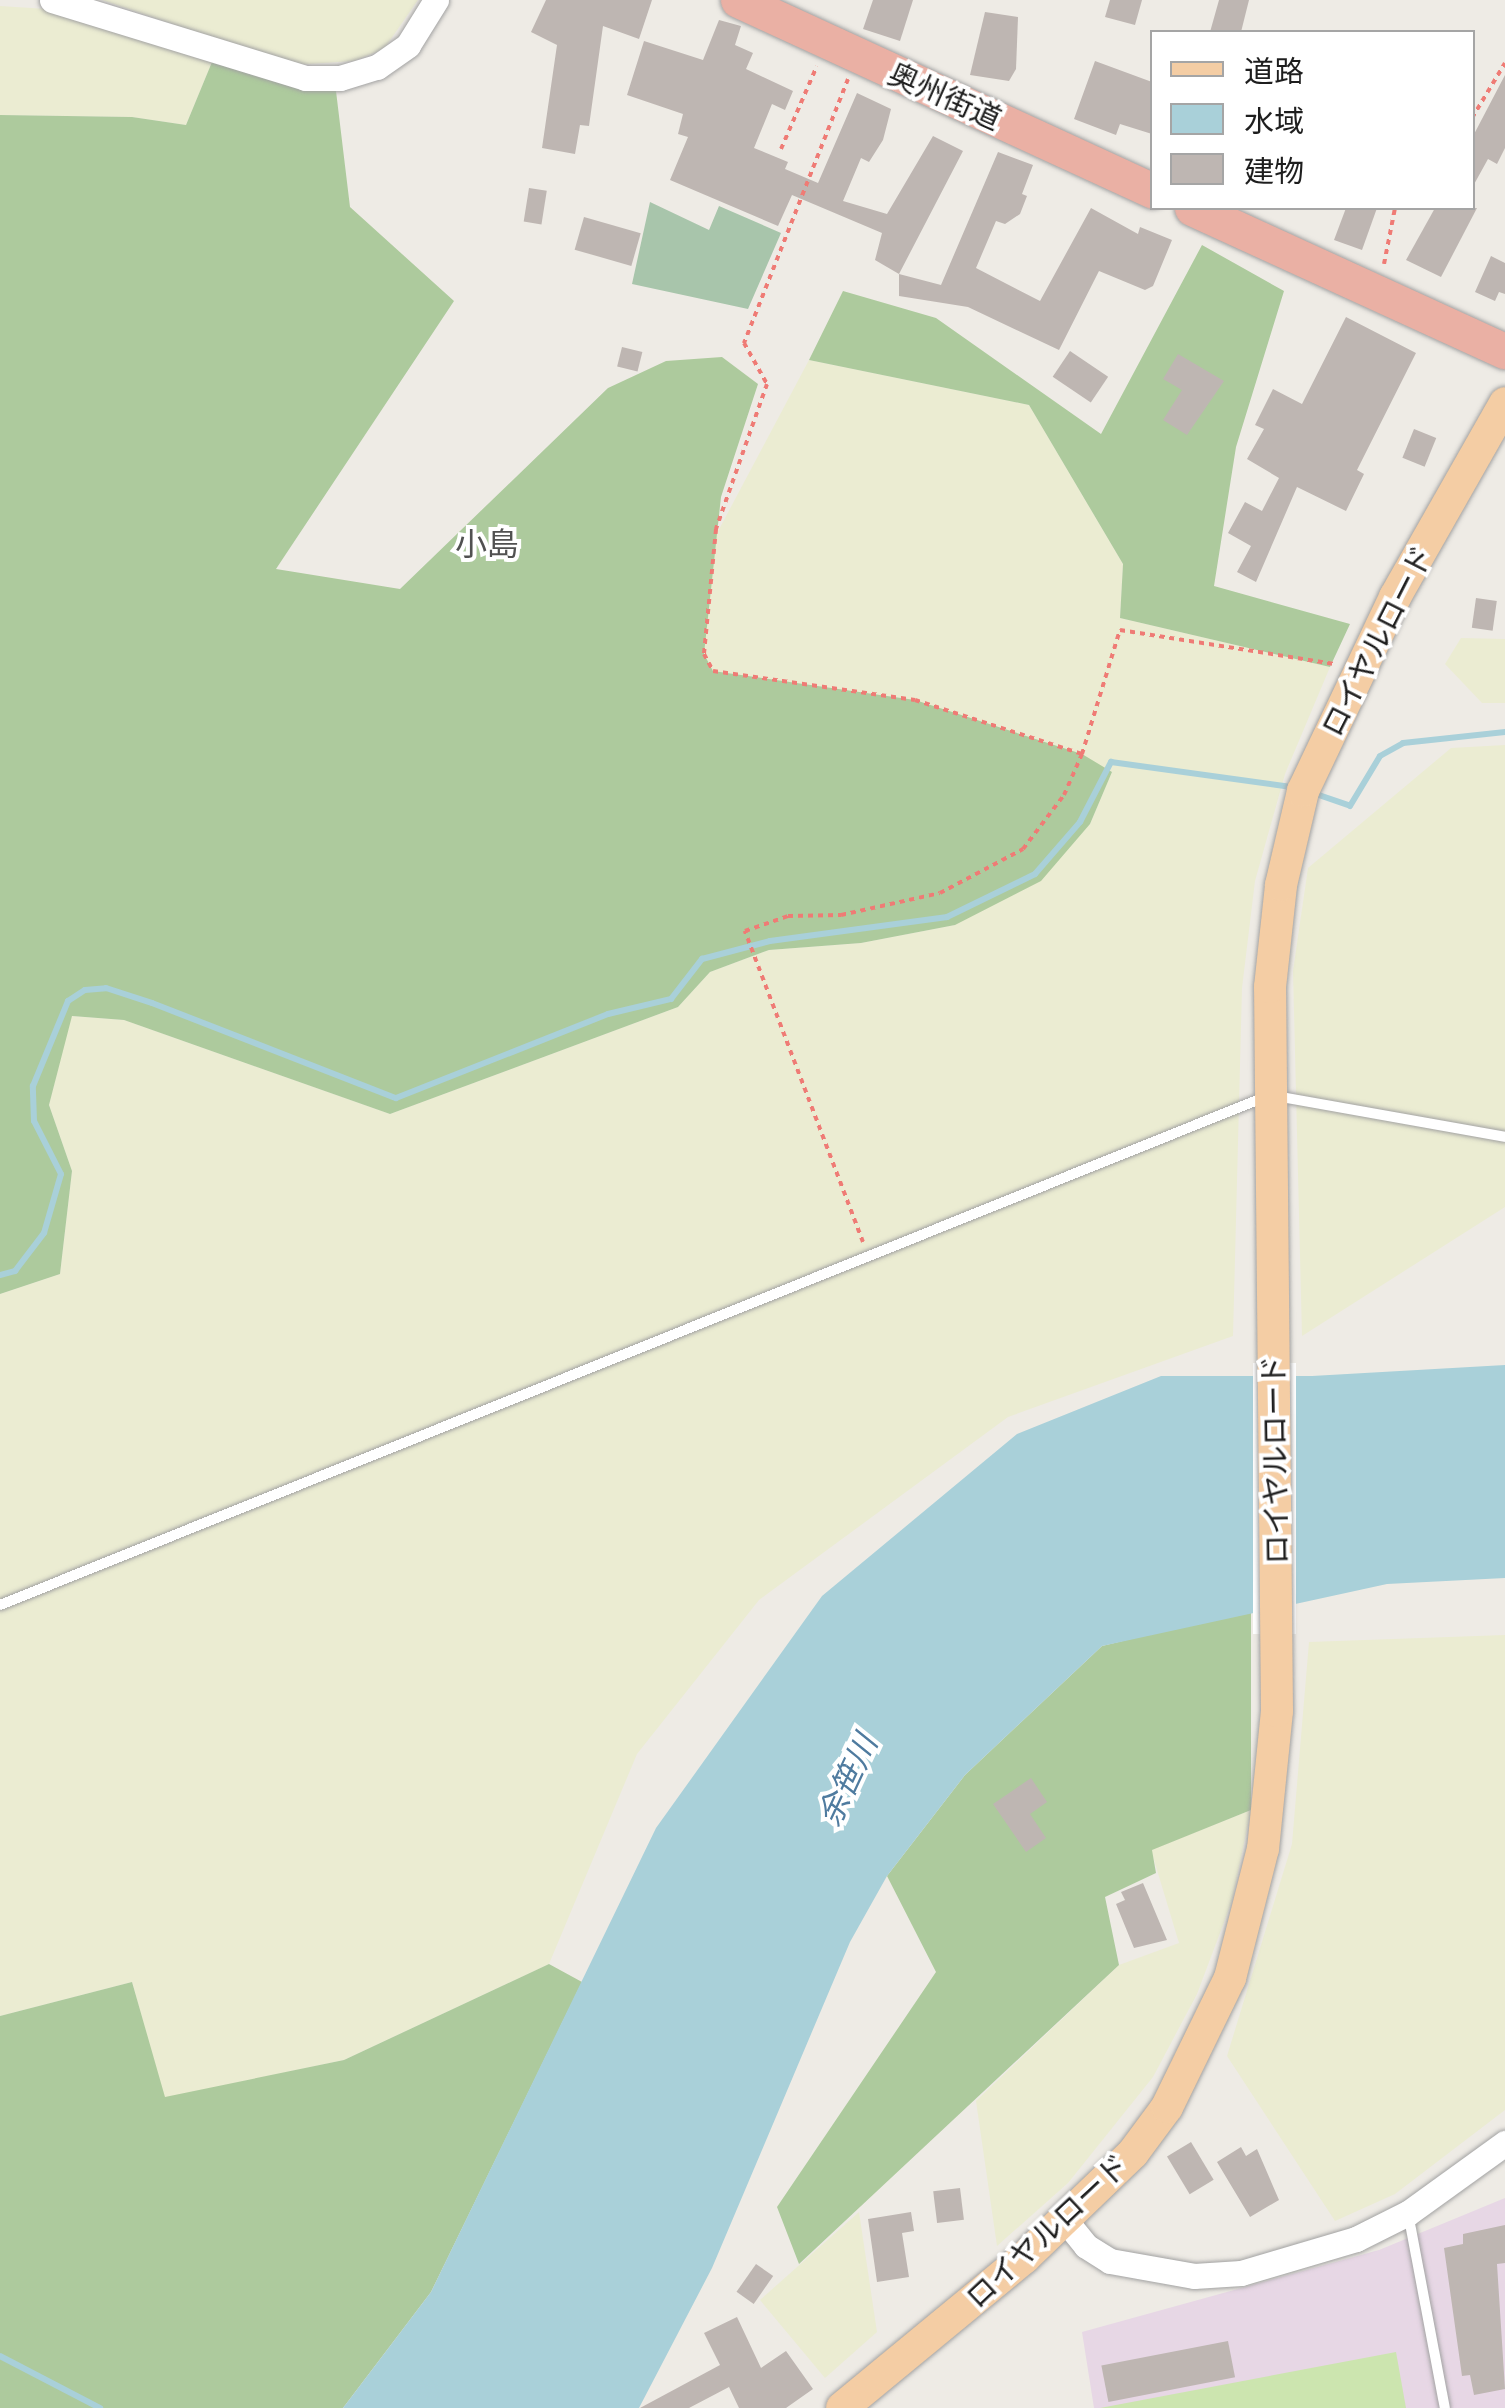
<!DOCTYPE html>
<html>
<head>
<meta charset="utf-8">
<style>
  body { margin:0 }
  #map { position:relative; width:1505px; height:2408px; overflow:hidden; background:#eeebe5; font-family:Ubuntu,"Noto Sans JP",sans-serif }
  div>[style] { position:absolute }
  .industrial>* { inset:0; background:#e7d7e5 }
  .farmland>* { inset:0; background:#ebecd2 }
  .grass>* { inset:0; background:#cce5af }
  .forest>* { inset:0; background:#adca9d }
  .cemetery>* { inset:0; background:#a8c5ab }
  .water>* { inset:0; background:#a9d0d9 }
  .pier>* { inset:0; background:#fff; transform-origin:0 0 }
  .stream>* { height:6px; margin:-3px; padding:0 3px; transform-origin:3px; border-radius:3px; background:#a9d0d9 }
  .building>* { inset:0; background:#beb6b2; transform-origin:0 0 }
  .path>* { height:4px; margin-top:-2px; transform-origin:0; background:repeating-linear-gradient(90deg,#ef7b75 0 5px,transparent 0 10px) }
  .roads { filter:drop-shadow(0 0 2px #a2a2a2) drop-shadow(0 0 2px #a2a2a2) }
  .service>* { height:10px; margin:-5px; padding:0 5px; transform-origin:5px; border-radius:5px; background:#fff }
  .tertiary>* { height:25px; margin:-12.5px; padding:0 12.5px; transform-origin:12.5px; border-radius:12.5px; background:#fff }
  .primary>* { height:32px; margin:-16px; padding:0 16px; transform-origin:16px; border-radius:16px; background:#f4cda4 }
  .trunk>* { height:35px; margin:-17.5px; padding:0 17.5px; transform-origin:17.5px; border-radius:17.5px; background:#eab0a4 }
  span { translate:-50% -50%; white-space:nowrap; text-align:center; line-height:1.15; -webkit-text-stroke:8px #fff; paint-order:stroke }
  .street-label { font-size:30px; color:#1e1e1e }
  .neighbourhood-label { font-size:32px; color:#515151 }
  .water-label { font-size:32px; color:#4f7b9f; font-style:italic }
  .legend { position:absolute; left:1150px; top:30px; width:325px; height:180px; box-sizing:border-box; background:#fff; border:2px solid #a5a5a5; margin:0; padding:12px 18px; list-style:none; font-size:30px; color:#1e1e1e }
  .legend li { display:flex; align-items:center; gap:20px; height:50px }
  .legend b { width:50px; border:2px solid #a5a5a5 }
</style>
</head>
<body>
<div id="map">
  <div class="industrial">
    <div style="clip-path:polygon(1505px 2198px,1505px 2408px,1094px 2408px,1082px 2332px,1379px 2250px)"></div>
  </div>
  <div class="farmland">
    <div style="clip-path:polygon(102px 0,418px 0,384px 49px,354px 61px,294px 65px)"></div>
    <div style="clip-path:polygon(0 6px,47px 9px,212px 62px,186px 125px,132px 117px,0 115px)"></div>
    <div style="clip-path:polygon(809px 360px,1029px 405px,1123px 564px,1120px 618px,1330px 667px,1285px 774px,1255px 881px,1242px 988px,1233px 1336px,1008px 1417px,759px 1600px,637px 1754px,549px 1964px,344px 2060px,164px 2098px,132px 1982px,0 2016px,0 1294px,60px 1274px,72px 1171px,49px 1105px,71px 1016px,124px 1020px,390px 1114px,678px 1007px,710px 972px,769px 950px,861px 943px,955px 925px,1090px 824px,1112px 772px,915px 700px,713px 671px,704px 654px,716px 535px)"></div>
    <div style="clip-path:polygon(1461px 638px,1505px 639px,1505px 703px,1482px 703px,1445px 664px)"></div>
    <div style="clip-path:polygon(1505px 745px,1505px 1207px,1302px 1336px,1293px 971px,1308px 868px,1451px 748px)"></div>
    <div style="clip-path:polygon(1505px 1635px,1505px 2110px,1395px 2194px,1335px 2221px,1227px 2056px,1292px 1844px,1309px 1642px)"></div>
    <div style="clip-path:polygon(1251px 1810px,1232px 1901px,1197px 1994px,1153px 2077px,1068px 2183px,997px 2246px,976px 2101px,1119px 1965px,1179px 1943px,1151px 1850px)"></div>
    <div style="clip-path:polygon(859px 2212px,877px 2332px,825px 2378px,760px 2300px)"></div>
  </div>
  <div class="grass">
    <div style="clip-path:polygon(1396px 2352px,1406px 2408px,1100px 2408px)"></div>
  </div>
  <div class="forest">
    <div style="clip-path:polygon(212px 62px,336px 91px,350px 207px,454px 301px,276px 569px,400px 589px,608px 388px,666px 361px,722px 357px,758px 384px,721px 497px,704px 654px,713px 671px,915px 700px,1082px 754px,1112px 772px,1090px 824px,1041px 881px,955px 925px,861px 943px,769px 950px,710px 972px,678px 1007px,390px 1114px,124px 1020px,72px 1016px,49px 1105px,72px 1171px,60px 1274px,0 1294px,0 115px,132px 117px,186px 125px)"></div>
    <div style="clip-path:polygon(1202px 245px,1284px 291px,1236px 447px,1214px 586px,1350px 624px,1330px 667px,1120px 618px,1123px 564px,1029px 405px,809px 360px,843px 291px,936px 318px,1101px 434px)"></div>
    <div style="clip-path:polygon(1251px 1610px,1251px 1810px,1152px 1850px,1156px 1873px,1105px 1897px,1119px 1965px,799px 2264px,777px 2207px,936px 1972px,887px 1876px,965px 1775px,1102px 1646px)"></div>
    <div style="clip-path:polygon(549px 1964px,582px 1982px,431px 2292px,343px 2408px,0 2408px,0 2016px,132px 1982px,165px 2097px,344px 2060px)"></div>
  </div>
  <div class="cemetery">
    <div style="clip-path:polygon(650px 202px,709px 230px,719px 206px,781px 233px,748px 309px,632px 284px)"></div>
  </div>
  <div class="water">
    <div style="clip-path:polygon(1505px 1365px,1505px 1578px,1387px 1584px,1102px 1646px,965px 1775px,887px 1876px,850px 1942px,712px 2268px,639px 2408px,343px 2408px,431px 2292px,656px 1828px,822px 1596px,1017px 1434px,1161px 1376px,1312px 1376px)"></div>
  </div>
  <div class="pier">
    <div style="left:1296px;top:1363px;width:271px;height:43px;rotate:90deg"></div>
  </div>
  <div class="stream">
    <div style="left:1313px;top:793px;width:39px;rotate:19deg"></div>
    <div style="left:1350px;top:806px;width:58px;rotate:-59deg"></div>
    <div style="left:1380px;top:756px;width:26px;rotate:-29deg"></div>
    <div style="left:1403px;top:743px;width:103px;rotate:-6.2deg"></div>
    <div style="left:0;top:1275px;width:16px;rotate:-15deg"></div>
    <div style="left:15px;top:1271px;width:48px;rotate:-52.7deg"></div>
    <div style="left:44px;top:1233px;width:61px;rotate:-73.9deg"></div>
    <div style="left:61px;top:1174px;width:59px;rotate:-117deg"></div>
    <div style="left:34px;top:1121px;width:35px;rotate:-92deg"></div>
    <div style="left:33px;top:1086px;width:92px;rotate:-67.6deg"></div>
    <div style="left:68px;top:1001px;width:20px;rotate:-33deg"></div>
    <div style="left:85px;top:990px;width:21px;rotate:-5deg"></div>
    <div style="left:106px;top:988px;width:48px;rotate:18.1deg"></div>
    <div style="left:152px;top:1003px;width:262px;rotate:21.3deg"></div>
    <div style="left:396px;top:1098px;width:228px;rotate:-21.6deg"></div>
    <div style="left:608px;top:1014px;width:65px;rotate:-13.4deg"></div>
    <div style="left:671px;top:999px;width:51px;rotate:-52.2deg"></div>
    <div style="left:702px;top:959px;width:70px;rotate:-14.8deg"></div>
    <div style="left:770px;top:941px;width:179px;rotate:-7.7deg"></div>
    <div style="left:947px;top:917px;width:98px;rotate:-26deg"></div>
    <div style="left:1035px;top:874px;width:69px;rotate:-49.1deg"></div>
    <div style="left:1080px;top:822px;width:68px;rotate:-62.7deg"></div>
    <div style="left:1111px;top:762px;width:182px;rotate:7.9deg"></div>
    <div style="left:0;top:2356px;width:113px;rotate:27.5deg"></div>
  </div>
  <div class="building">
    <div style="clip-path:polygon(546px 0,652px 0,639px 39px,603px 26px,589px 126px,580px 125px,575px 154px,542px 148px,557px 45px,531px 32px)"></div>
    <div style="clip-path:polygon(873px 0,913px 0,900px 41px,863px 29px)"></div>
    <div style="clip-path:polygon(1110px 0,1142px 0,1135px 25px,1105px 17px)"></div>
    <div style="clip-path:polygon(1219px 0,1249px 0,1241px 32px,1210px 32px)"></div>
    <div style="clip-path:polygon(985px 12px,1018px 17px,1016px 69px,1009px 81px,970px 75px)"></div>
    <div style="clip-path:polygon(719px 20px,741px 26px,735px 45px,753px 53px,746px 69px,793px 91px,785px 110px,772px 104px,754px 148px,788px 162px,785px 169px,818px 183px,857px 93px,891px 109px,883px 140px,869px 162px,861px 158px,843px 201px,887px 214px,933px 136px,963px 151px,899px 274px,875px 260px,882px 233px,792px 195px,778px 226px,670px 180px,688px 137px,678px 134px,683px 114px,627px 95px,644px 41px,703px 60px)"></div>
    <div style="clip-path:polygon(1095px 61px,1152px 82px,1152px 134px,1120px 124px,1116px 135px,1074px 119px)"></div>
    <div style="clip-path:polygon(1505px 75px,1505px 148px,1497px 164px,1488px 159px,1472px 188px,1472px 138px)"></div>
    <div style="clip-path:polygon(998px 152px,1033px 165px,1022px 194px,1027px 196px,1020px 214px,1005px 224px,996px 221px,976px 268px,1040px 301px,1091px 208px,1138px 234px,1140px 227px,1172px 240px,1153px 286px,1145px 290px,1099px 271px,1059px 350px,968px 307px,899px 296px,899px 274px,941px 285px)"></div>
    <div style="left:529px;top:188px;width:18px;height:34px;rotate:9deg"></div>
    <div style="clip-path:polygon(1346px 208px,1377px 208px,1362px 250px,1334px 240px)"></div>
    <div style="clip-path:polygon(1435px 208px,1477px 208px,1441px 277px,1406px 260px)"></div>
    <div style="left:584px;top:217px;width:59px;height:34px;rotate:16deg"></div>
    <div style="clip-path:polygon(1491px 256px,1505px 263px,1505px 294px,1499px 292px,1495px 301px,1475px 292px)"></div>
    <div style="clip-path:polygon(1346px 317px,1416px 353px,1357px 470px,1364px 474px,1346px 511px,1297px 487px,1256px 582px,1237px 572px,1251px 546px,1228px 533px,1245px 502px,1262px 511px,1279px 478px,1247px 459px,1264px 429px,1255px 425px,1273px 389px,1302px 404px)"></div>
    <div style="left:622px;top:347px;width:21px;height:20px;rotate:14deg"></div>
    <div style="left:1070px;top:351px;width:46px;height:31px;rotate:34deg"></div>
    <div style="clip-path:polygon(1178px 354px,1224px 381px,1187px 435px,1163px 420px,1182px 390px,1163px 379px)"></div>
    <div style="left:1414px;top:429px;width:24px;height:31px;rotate:22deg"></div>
    <div style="left:1476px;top:598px;width:21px;height:30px;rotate:8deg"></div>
    <div style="clip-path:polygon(1031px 1778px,1047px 1802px,1030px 1814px,1046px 1838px,1026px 1852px,993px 1804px)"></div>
    <div style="clip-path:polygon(1143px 1883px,1167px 1940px,1134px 1948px,1116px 1904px,1125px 1900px,1121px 1892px)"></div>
    <div style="left:1191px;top:2142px;width:44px;height:28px;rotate:59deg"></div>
    <div style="clip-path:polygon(1241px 2147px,1246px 2156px,1257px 2149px,1279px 2200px,1250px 2217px,1217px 2162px)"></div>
    <div style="left:960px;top:2188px;width:32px;height:27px;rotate:83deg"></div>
    <div style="clip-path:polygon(911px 2212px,914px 2231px,902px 2233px,909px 2277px,877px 2282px,868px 2219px)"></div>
    <div style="clip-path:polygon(1505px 2225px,1505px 2263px,1497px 2264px,1505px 2389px,1474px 2395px,1470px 2375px,1462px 2376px,1444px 2248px,1463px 2244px,1463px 2234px)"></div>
    <div style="left:756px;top:2264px;width:21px;height:34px;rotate:35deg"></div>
    <div style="clip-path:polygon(737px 2317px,761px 2368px,786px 2351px,813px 2389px,786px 2408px,739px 2408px,729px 2387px,689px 2408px,640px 2408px,720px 2365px,704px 2333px)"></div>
    <div style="left:1228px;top:2341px;width:37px;height:129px;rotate:79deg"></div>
  </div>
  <div class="path">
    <div style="left:848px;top:79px;width:284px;rotate:111.5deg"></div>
    <div style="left:744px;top:343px;width:47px;rotate:60.7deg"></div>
    <div style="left:767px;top:384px;width:154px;rotate:109.4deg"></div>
    <div style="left:716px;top:529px;width:126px;rotate:95.5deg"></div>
    <div style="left:704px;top:654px;width:19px;rotate:62deg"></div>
    <div style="left:713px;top:671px;width:204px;rotate:8.2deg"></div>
    <div style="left:915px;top:700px;width:176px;rotate:17.9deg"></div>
    <div style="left:1082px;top:754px;width:130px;rotate:-73deg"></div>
    <div style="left:1120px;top:630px;width:217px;rotate:9deg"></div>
    <div style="left:1472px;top:118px;width:64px;rotate:-59deg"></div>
    <div style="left:781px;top:149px;width:90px;rotate:-66.6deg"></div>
    <div style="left:1384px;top:264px;width:57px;rotate:-78.9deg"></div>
    <div style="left:863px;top:1242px;width:333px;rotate:-110.8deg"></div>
    <div style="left:745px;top:931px;width:46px;rotate:-19.2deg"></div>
    <div style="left:788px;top:916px;width:53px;rotate:-1.1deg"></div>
    <div style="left:841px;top:915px;width:101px;rotate:-12.5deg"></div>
    <div style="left:940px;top:893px;width:94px;rotate:-27.9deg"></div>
    <div style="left:1023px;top:849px;width:68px;rotate:-52.8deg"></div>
    <div style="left:1064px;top:795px;width:45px;rotate:-66.3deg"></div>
  </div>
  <div class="roads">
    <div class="service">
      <div style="left:0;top:1605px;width:1369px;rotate:-21.88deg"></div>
      <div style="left:1270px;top:1095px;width:239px;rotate:10.1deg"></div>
      <div style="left:1408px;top:2213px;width:198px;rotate:79.3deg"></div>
    </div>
    <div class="tertiary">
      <div style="left:52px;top:0;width:265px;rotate:17.1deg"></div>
      <div style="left:305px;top:78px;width:35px"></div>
      <div style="left:340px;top:78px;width:39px;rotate:-17deg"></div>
      <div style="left:377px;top:67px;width:38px;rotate:-35deg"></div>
      <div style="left:408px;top:45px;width:53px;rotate:-58.1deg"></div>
      <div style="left:1065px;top:2220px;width:33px;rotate:51deg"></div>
      <div style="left:1086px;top:2246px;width:28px;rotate:32deg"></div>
      <div style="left:1110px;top:2261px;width:85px;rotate:10.1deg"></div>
      <div style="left:1194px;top:2276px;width:47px;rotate:-3.7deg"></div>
      <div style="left:1241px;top:2273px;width:120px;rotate:-16.5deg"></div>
      <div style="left:1356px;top:2239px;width:58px;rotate:-26.6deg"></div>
      <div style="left:1408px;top:2213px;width:120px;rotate:-35.8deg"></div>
    </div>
    <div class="primary">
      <div style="left:842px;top:2408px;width:236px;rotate:-39.5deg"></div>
      <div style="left:1024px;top:2258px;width:151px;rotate:-43.9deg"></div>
      <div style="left:1133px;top:2153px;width:57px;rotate:-53.5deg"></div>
      <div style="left:1167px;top:2107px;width:144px;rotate:-64deg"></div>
      <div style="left:1230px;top:1978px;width:133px;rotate:-75.7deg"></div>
      <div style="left:1263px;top:1849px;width:139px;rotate:-84.2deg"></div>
      <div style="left:1277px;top:1711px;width:724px;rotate:-90.55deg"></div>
      <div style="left:1270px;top:987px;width:103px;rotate:-83.8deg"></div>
      <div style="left:1281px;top:885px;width:97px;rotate:-76.8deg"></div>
      <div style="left:1303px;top:791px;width:215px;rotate:-64.6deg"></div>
      <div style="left:1395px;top:597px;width:223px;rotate:-60.4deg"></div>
    </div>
    <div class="trunk">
      <div style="left:738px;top:0;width:456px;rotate:24.7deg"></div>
      <div style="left:1192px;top:208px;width:344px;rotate:24.6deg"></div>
    </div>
  </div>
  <div class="street-label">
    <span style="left:945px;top:96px;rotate:24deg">奥州街道</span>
    <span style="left:1377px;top:641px;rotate:-63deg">ロイヤルロード</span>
    <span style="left:1275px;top:1460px;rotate:-91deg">ロイヤルロード</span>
    <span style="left:1047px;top:2231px;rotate:-43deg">ロイヤルロード</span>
  </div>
  <div class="neighbourhood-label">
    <span style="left:487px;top:543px">小島</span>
  </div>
  <div class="water-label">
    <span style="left:847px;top:1780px;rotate:-65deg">余笹川</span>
  </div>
  <ul class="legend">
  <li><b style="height:12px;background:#f4cda4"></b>道路</li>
  <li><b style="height:28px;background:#a9d0d9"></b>水域</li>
  <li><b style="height:28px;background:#beb6b2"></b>建物</li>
  </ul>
</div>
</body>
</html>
